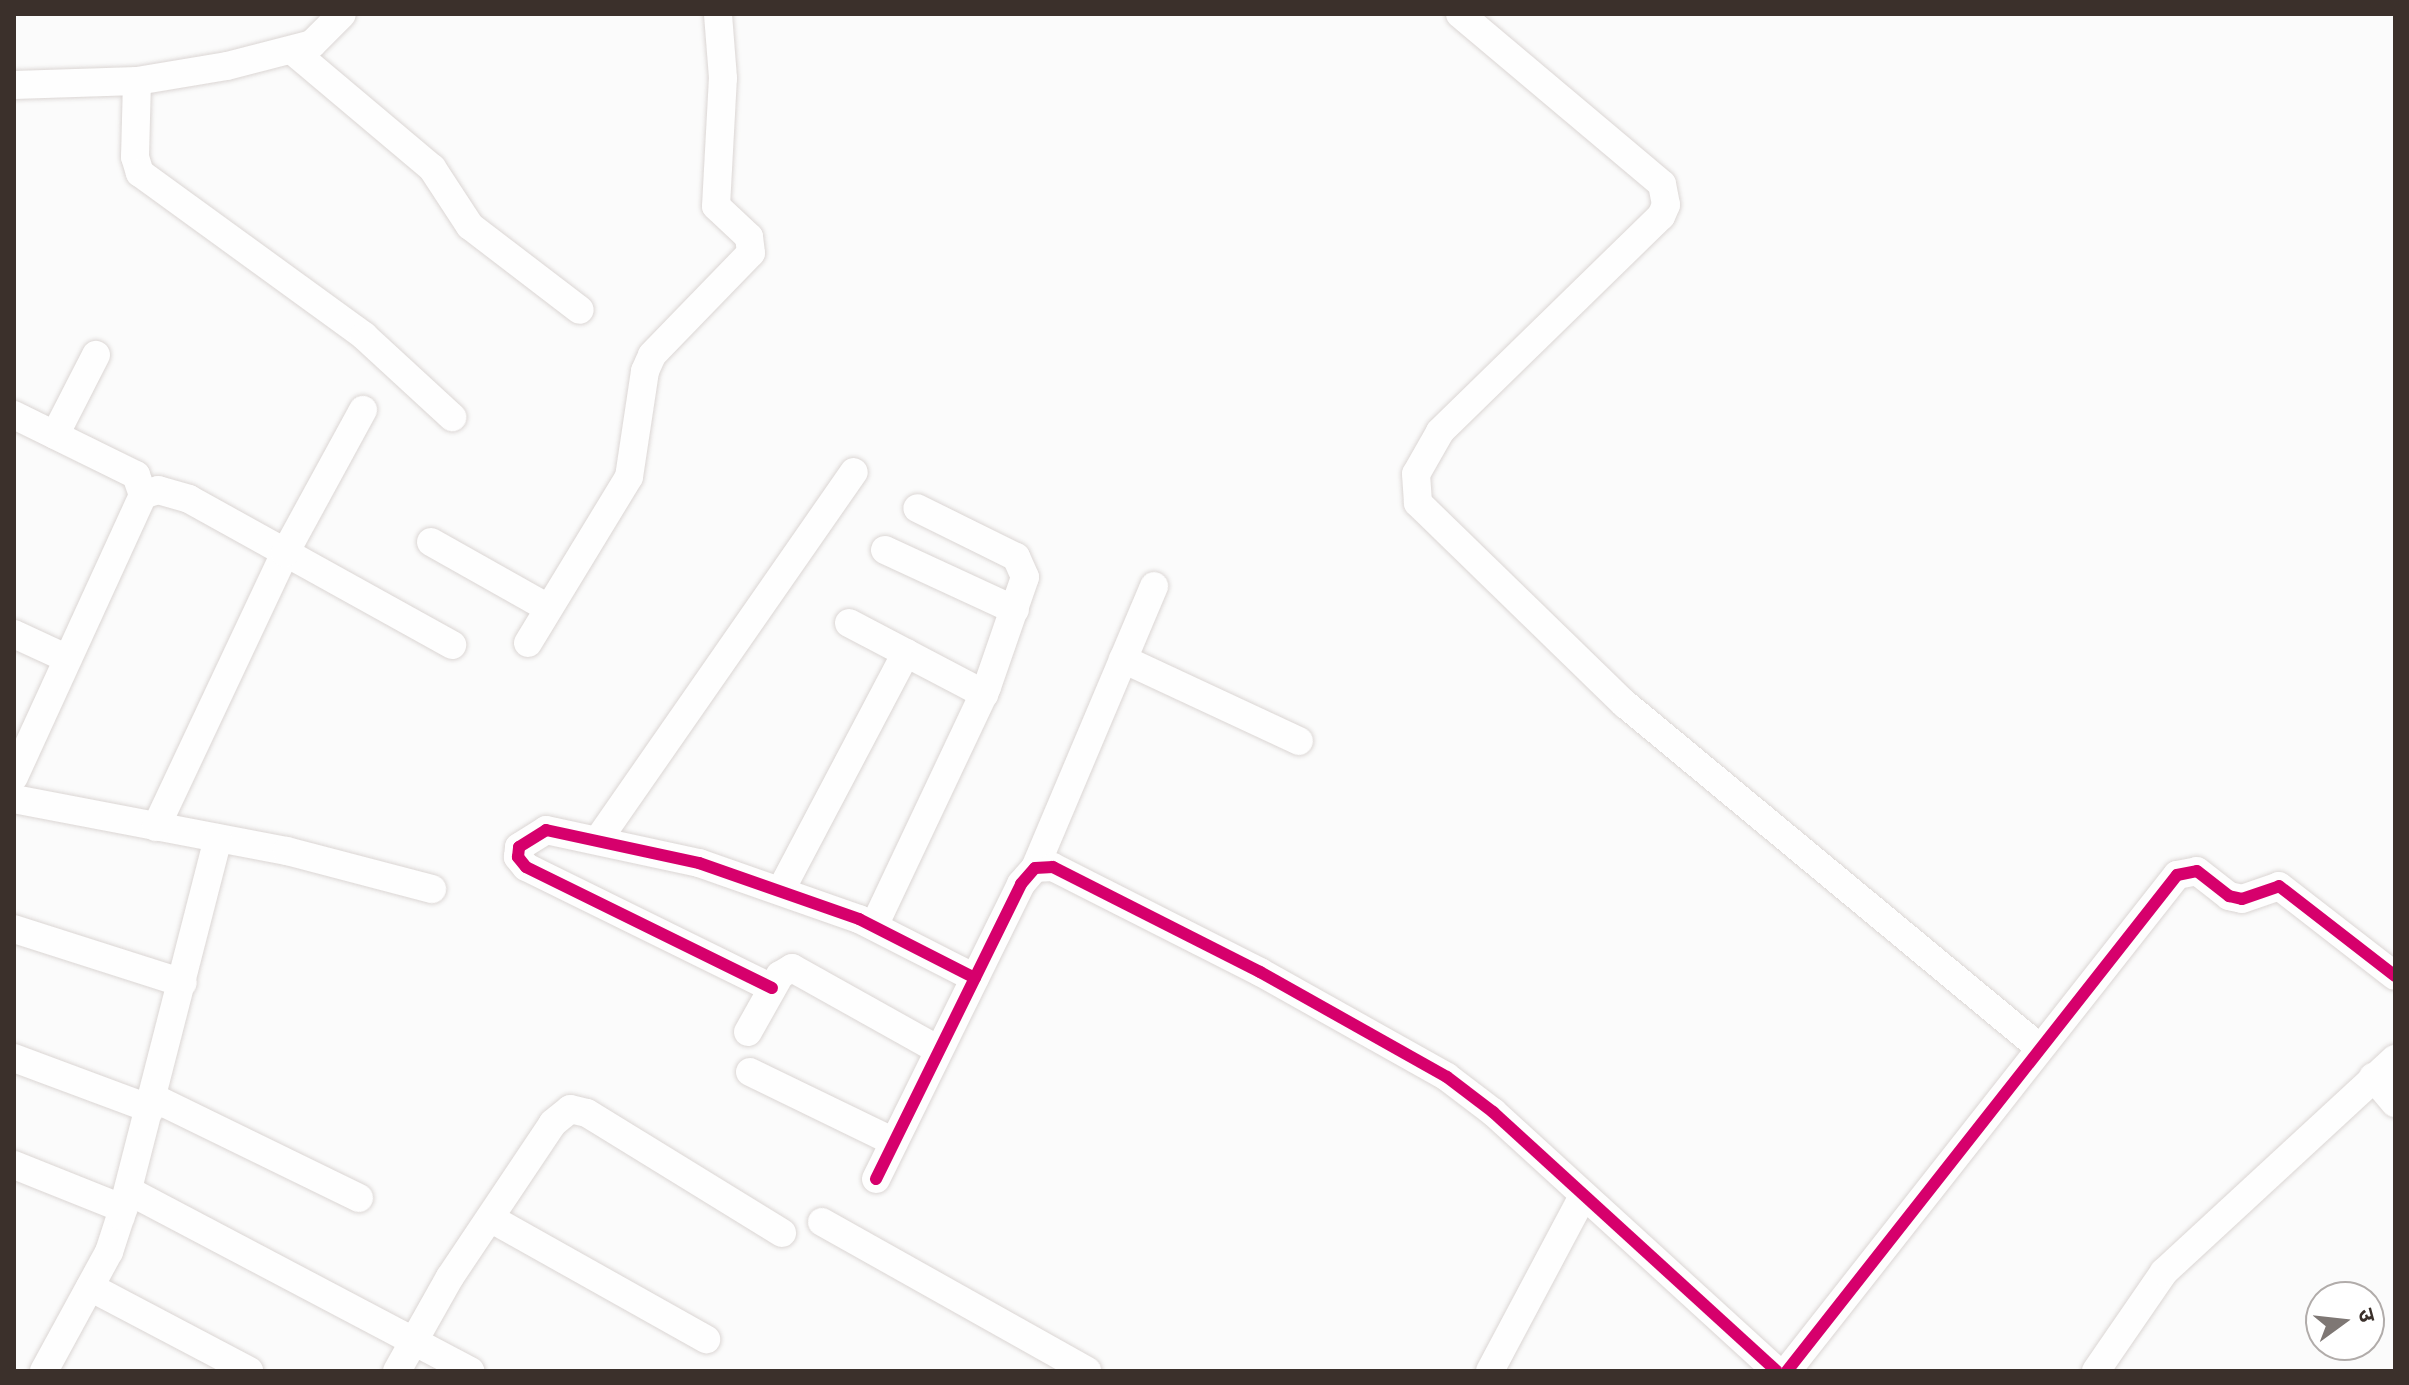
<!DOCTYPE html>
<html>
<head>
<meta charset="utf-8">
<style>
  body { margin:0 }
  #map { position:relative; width:2409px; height:1385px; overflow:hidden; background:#fbfbfb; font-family:Figtree,"Noto Sans Devanagari",sans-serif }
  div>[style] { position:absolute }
  .roads { filter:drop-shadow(0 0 2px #dbd6d4) drop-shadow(0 0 2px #dbd6d4) }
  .minor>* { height:28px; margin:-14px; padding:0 14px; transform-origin:14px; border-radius:14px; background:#fefefe }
  .cycleway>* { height:12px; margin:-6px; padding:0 6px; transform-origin:6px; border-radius:6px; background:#d6006c }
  span { translate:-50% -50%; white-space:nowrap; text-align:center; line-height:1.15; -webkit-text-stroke:6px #fff; paint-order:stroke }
  .frame { position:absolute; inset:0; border:16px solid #3b302b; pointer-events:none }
  .north { position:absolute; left:2305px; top:1281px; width:80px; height:80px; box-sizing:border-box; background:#fff; border:2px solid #b1acaa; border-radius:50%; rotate:75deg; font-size:22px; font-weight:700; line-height:32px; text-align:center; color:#3b302b }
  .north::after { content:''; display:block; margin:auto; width:28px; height:36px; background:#7e7774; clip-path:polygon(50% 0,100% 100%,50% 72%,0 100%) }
</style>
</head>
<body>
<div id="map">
  <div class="roads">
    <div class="minor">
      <div style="left:1460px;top:14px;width:264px;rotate:40.1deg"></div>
      <div style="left:1662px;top:184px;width:21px;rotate:79deg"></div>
      <div style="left:1666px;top:205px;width:12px;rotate:114deg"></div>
      <div style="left:1661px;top:216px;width:309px;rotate:135.7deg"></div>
      <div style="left:1440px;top:432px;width:48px;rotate:119.7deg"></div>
      <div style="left:1416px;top:474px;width:29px;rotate:86deg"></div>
      <div style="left:1418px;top:503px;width:289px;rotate:44.2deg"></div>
      <div style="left:1625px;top:704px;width:539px;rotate:39.66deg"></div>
      <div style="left:293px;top:51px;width:182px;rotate:40.1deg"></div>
      <div style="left:432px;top:168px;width:69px;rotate:56.8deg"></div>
      <div style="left:470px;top:226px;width:138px;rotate:37.4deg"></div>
      <div style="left:137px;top:81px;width:76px;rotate:91.5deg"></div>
      <div style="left:135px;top:157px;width:17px;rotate:73deg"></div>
      <div style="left:140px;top:173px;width:277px;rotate:36deg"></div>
      <div style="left:364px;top:336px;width:120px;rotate:42.6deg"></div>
      <div style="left:14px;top:85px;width:123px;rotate:-1.9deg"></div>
      <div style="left:137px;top:81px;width:91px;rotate:-9.5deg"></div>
      <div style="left:227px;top:66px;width:88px;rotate:-14.5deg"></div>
      <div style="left:312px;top:44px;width:42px;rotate:-45deg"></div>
      <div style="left:14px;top:415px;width:136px;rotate:26.2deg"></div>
      <div style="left:136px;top:475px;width:21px;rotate:71deg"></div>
      <div style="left:143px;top:495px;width:310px;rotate:114.6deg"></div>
      <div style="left:55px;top:435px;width:90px;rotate:-62.9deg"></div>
      <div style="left:143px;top:495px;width:16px;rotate:-18deg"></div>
      <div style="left:158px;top:490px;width:32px;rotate:16deg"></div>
      <div style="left:189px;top:499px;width:301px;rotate:29deg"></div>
      <div style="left:431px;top:542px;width:134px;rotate:29.4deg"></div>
      <div style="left:885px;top:550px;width:143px;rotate:24.8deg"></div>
      <div style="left:849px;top:623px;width:153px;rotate:27.7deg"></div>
      <div style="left:14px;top:634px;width:57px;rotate:24.8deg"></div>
      <div style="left:528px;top:643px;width:194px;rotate:-58.7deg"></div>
      <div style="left:629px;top:477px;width:107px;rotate:-81.4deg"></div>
      <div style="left:645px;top:371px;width:17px;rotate:-66deg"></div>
      <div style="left:652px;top:355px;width:142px;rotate:-45.9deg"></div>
      <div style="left:751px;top:253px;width:16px;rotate:-97deg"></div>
      <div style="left:749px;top:237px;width:45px;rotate:-136.8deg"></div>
      <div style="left:716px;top:206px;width:128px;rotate:-86.9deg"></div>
      <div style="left:723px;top:78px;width:64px;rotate:-94.5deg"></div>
      <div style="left:1123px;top:659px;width:194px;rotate:25deg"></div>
      <div style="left:14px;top:799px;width:278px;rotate:10.8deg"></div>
      <div style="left:287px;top:851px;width:150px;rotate:14.7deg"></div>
      <div style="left:156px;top:827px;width:303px;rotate:-64.8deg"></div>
      <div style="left:285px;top:553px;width:163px;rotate:-61.4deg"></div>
      <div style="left:598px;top:840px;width:448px;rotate:-55.2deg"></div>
      <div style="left:1035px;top:868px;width:306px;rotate:-67.1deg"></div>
      <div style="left:782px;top:888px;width:266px;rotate:-62.2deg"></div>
      <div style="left:874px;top:926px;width:264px;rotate:-64.7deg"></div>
      <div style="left:987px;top:687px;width:116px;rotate:-70.9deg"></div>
      <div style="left:1025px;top:577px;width:22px;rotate:-114deg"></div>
      <div style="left:1016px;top:557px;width:110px;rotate:-153.7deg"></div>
      <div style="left:14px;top:929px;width:177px;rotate:17.7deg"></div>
      <div style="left:772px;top:988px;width:274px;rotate:-153.8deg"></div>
      <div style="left:526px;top:867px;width:13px;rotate:-129deg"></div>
      <div style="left:518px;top:857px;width:10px;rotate:-84deg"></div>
      <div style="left:519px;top:847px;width:32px;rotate:-32deg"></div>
      <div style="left:546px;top:830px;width:157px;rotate:12.2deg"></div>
      <div style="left:699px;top:863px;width:170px;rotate:19.3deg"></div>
      <div style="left:859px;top:919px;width:130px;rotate:27deg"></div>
      <div style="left:748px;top:1032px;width:65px;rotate:-60.7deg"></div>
      <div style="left:780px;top:975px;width:14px;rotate:-30deg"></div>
      <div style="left:792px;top:968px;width:168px;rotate:29.2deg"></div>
      <div style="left:14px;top:1058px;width:146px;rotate:20.4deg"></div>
      <div style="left:750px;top:1072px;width:160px;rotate:25.9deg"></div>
      <div style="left:2373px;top:1077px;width:34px;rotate:50deg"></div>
      <div style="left:154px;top:1098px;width:228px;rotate:26deg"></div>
      <div style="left:14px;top:1165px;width:118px;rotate:21.8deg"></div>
      <div style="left:876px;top:1179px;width:329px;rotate:-63.8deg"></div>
      <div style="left:1021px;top:884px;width:21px;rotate:-49deg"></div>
      <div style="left:1035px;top:868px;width:18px;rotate:-3deg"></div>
      <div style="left:1053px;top:867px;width:232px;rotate:26.9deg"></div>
      <div style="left:1260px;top:972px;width:214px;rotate:29.3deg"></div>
      <div style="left:1447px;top:1077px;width:58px;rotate:37.3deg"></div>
      <div style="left:1493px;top:1112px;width:384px;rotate:42.4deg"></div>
      <div style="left:129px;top:1191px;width:386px;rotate:27.8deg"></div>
      <div style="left:490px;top:1218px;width:248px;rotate:29.3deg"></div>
      <div style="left:822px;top:1222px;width:304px;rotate:29.3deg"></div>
      <div style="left:90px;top:1287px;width:180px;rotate:27.8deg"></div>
      <div style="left:44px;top:1371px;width:136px;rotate:-61.4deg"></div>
      <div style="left:109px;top:1252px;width:38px;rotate:-72deg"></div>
      <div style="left:121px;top:1216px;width:390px;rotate:-75.6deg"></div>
      <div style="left:397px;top:1371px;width:108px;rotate:-60.6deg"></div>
      <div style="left:450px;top:1277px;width:185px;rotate:-56.2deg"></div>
      <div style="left:553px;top:1123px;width:22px;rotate:-39deg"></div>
      <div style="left:570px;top:1109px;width:17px;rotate:13deg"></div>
      <div style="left:587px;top:1113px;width:229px;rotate:31.6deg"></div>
      <div style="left:1490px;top:1371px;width:198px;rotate:-62deg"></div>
      <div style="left:1787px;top:1371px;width:631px;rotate:-51.82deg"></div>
      <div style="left:2177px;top:875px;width:20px;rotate:-11deg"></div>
      <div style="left:2197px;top:871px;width:41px;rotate:38deg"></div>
      <div style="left:2229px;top:896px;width:13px;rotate:13deg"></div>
      <div style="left:2242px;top:899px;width:39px;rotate:-19deg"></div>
      <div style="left:2279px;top:886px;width:147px;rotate:37.8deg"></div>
      <div style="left:2096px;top:1371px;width:120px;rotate:-55.5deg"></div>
      <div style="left:2164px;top:1272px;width:314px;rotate:-42.7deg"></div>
    </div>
  </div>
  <div class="cycleway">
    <div style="left:772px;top:988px;width:274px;rotate:-153.8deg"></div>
    <div style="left:526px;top:867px;width:13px;rotate:-129deg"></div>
    <div style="left:518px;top:857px;width:10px;rotate:-84deg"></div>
    <div style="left:519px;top:847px;width:32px;rotate:-32deg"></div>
    <div style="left:546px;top:830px;width:157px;rotate:12.2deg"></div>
    <div style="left:699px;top:863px;width:170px;rotate:19.3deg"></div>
    <div style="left:859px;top:919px;width:130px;rotate:27deg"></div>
    <div style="left:876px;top:1179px;width:329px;rotate:-63.8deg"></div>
    <div style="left:1021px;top:884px;width:21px;rotate:-49deg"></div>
    <div style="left:1035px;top:868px;width:18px;rotate:-3deg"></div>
    <div style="left:1053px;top:867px;width:232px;rotate:26.9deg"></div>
    <div style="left:1260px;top:972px;width:214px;rotate:29.3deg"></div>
    <div style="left:1447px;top:1077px;width:58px;rotate:37.3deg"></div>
    <div style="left:1493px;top:1112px;width:384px;rotate:42.4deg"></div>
    <div style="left:1787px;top:1371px;width:631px;rotate:-51.82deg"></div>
    <div style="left:2177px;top:875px;width:20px;rotate:-11deg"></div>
    <div style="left:2197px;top:871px;width:41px;rotate:38deg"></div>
    <div style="left:2229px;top:896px;width:13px;rotate:13deg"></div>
    <div style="left:2242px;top:899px;width:39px;rotate:-19deg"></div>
    <div style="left:2279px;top:886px;width:147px;rotate:37.8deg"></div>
  </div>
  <div class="frame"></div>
  <div class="north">उ</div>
</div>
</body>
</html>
